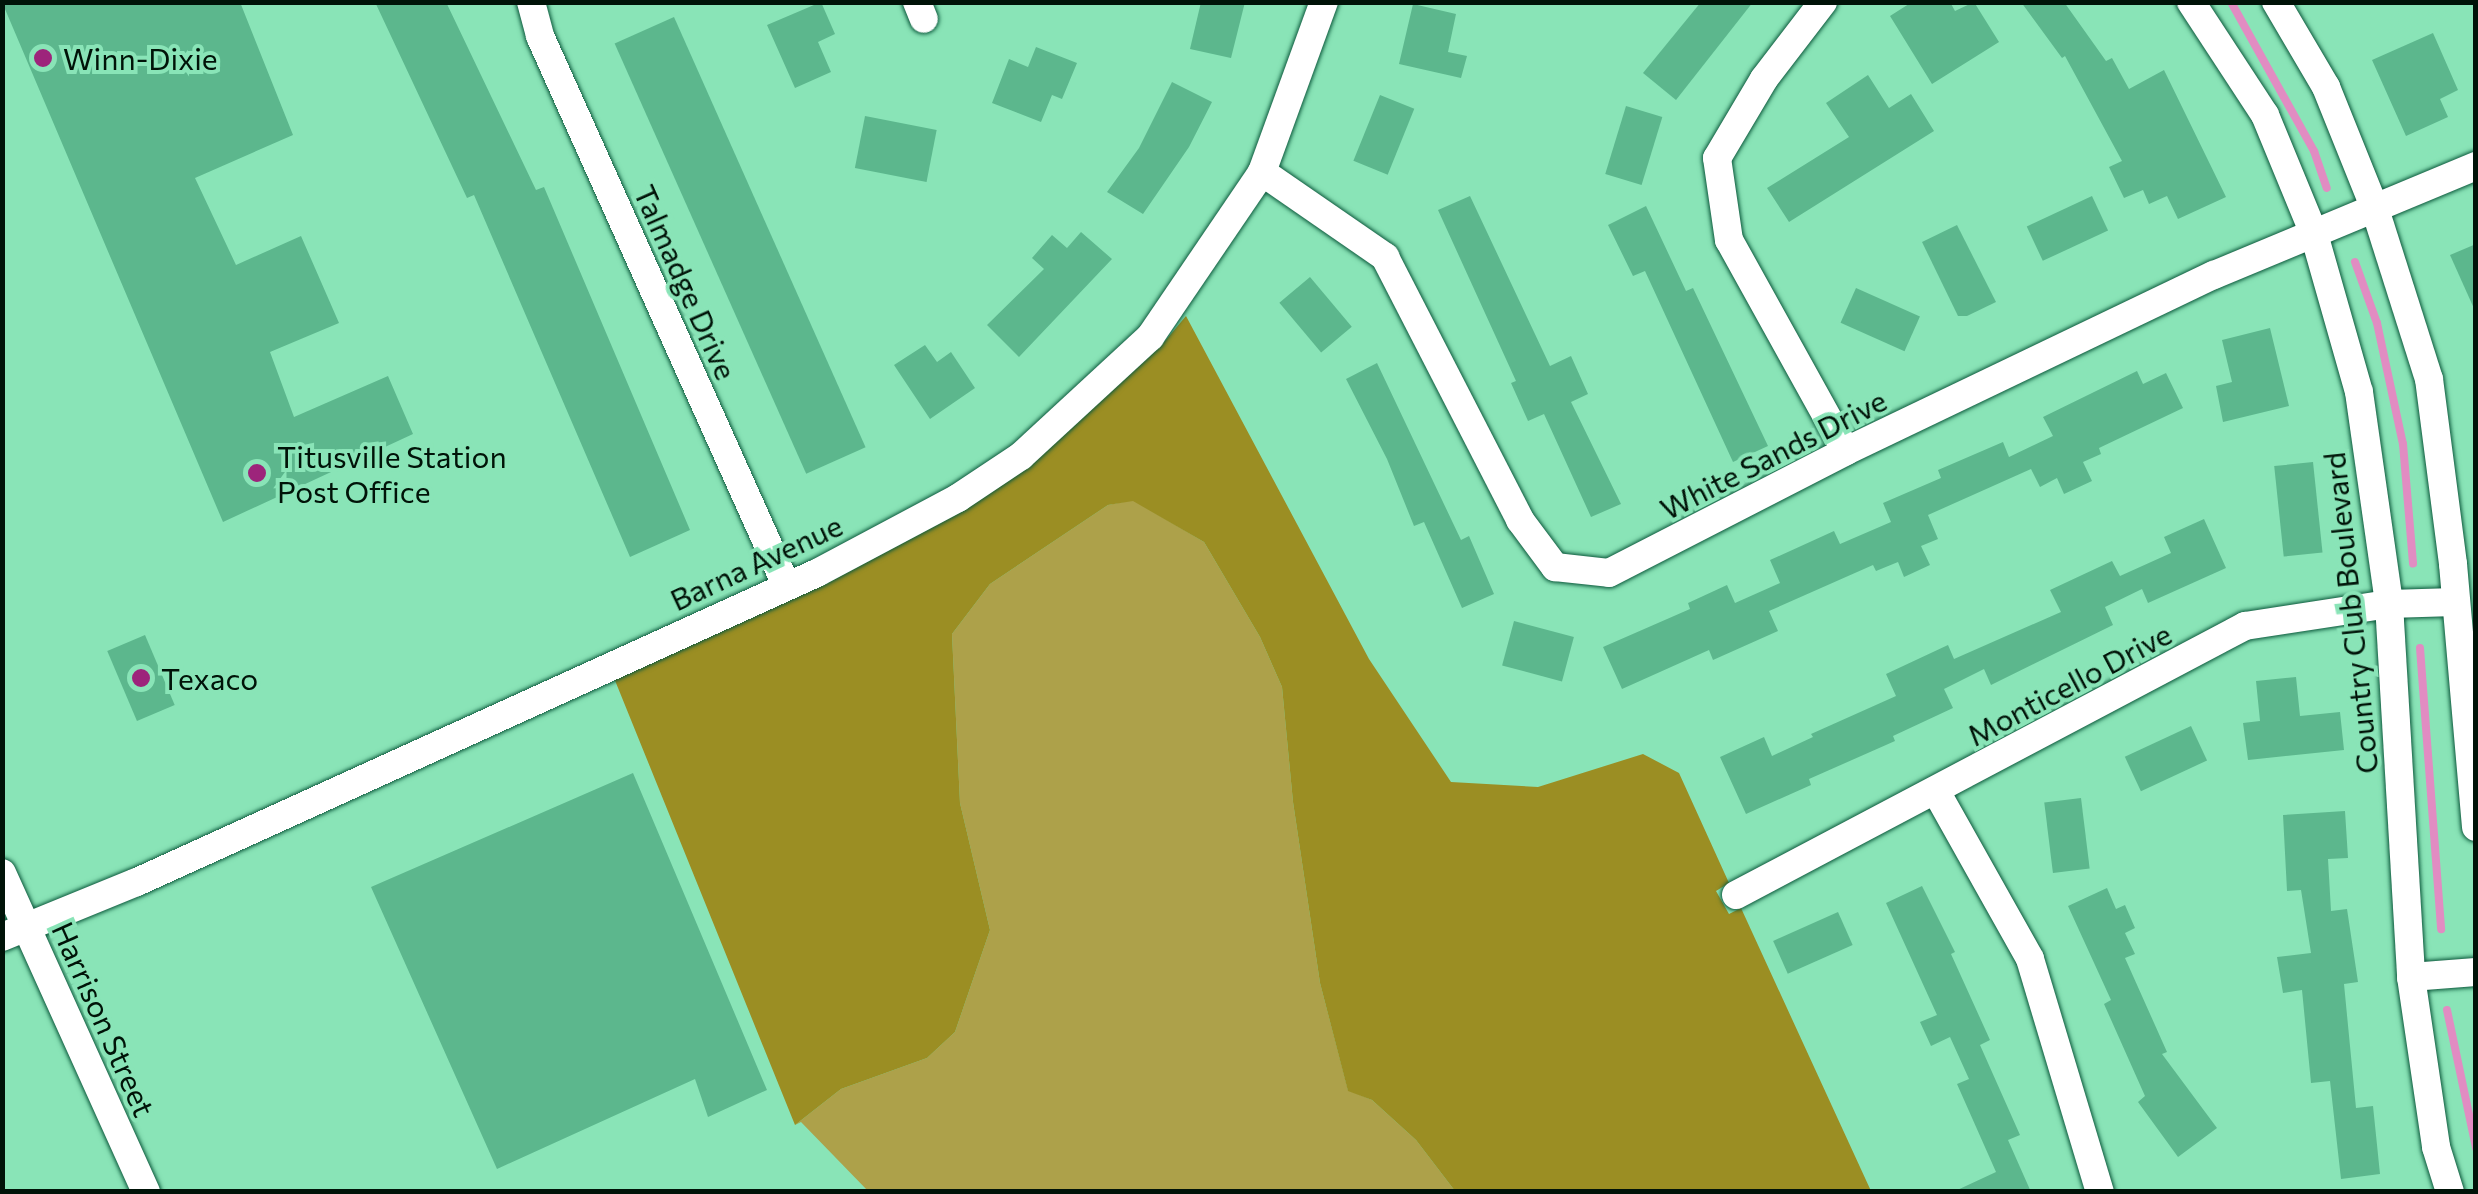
<!DOCTYPE html>
<html>
<head>
<meta charset="utf-8">
<style>
  body { margin:0 }
  #map { position:relative; width:2478px; height:1194px; overflow:hidden; background:#89e4b7; font-family:Commissioner,sans-serif }
  div>[style] { position:absolute }
  .green>* { inset:0; background:#ada14a }
  .forest>* { inset:0; background:#9b8e23 }
  .stream>* { height:8px; margin:-4px; padding:0 4px; transform-origin:4px; border-radius:4px; background:#e18cc2 }
  .building>* { inset:0; background:#5cb78d; transform-origin:0 0 }
  .roads { filter:drop-shadow(0 0 2px #0c593c) drop-shadow(0 0 2px #0c593c) }
  .minor>* { height:28px; margin:-14px; padding:0 14px; transform-origin:14px; border-radius:14px; background:#fff }
  .dots>* { width:28px; height:28px; translate:-50% -50%; box-sizing:border-box; border:5px solid #89e4b7; border-radius:50% }
  span { translate:-50% -50%; white-space:nowrap; text-align:center; line-height:1.15; -webkit-text-stroke:8px #89e4b7; paint-order:stroke }
  .poi-label { font-size:30px; color:#001308 }
  .left { translate:0 -50%; text-align:left }
  .street-label { font-size:30px; color:#001308 }
  .frame { position:absolute; inset:0; border:5px solid #001308; pointer-events:none }
</style>
</head>
<body>
<div id="map">
  <div class="green">
    <div style="clip-path:polygon(1133px 500px,1204px 542px,1260px 637px,1282px 687px,1293px 802px,1320px 983px,1348px 1090px,1372px 1100px,1416px 1140px,1455px 1191px,868px 1191px,801px 1122px,795px 1125px,841px 1089px,927px 1058px,955px 1032px,990px 930px,960px 803px,952px 634px,990px 584px,1108px 505px)"></div>
  </div>
  <div class="forest">
    <div style="clip-path:polygon(1186px 316px,1369px 659px,1451px 782px,1538px 787px,1643px 754px,1679px 773px,1729px 883px,1716px 891px,1729px 914px,1741px 908px,1871px 1191px,1455px 1191px,1416px 1140px,1372px 1100px,1348px 1091px,1320px 983px,1293px 802px,1282px 687px,1260px 637px,1204px 542px,1133px 501px,1108px 505px,990px 584px,952px 634px,960px 803px,990px 930px,955px 1032px,927px 1058px,841px 1089px,795px 1125px,614px 678px,824px 585px,965px 510px,1029px 467px,1160px 347px)"></div>
  </div>
  <div class="stream">
    <div style="left:2231px;top:2px;width:171px;rotate:60.9deg"></div>
    <div style="left:2314px;top:151px;width:39px;rotate:71deg"></div>
    <div style="left:2355px;top:262px;width:65px;rotate:70.2deg"></div>
    <div style="left:2377px;top:323px;width:124px;rotate:77.9deg"></div>
    <div style="left:2403px;top:444px;width:120px;rotate:85.2deg"></div>
    <div style="left:2420px;top:648px;width:282px;rotate:85.7deg"></div>
    <div style="left:2447px;top:1010px;width:141px;rotate:78.1deg"></div>
  </div>
  <div class="building">
    <div style="clip-path:polygon(2px 2px,240px 2px,293px 135px,195px 178px,236px 265px,301px 236px,339px 323px,270px 352px,294px 417px,388px 376px,413px 434px,223px 522px)"></div>
    <div style="clip-path:polygon(375px 2px,446px 2px,536px 190px,544px 187px,690px 530px,630px 557px,474px 195px,467px 198px)"></div>
    <div style="clip-path:polygon(821px 2px,835px 34px,818px 42px,831px 72px,795px 88px,767px 25px)"></div>
    <div style="clip-path:polygon(1201px 2px,1245px 2px,1231px 58px,1190px 49px)"></div>
    <div style="clip-path:polygon(1701px 2px,1753px 2px,1676px 100px,1643px 73px)"></div>
    <div style="clip-path:polygon(1912px 2px,1950px 2px,1955px 11px,1974px 2px,1999px 42px,1932px 84px,1890px 16px)"></div>
    <div style="clip-path:polygon(2021px 2px,2064px 2px,2106px 61px,2112px 58px,2129px 89px,2164px 70px,2226px 197px,2178px 219px,2167px 196px,2149px 204px,2143px 190px,2124px 198px,2109px 167px,2122px 161px,2065px 56px,2062px 58px)"></div>
    <div style="clip-path:polygon(1413px 4px,1456px 14px,1448px 52px,1467px 56px,1461px 78px,1399px 64px)"></div>
    <div style="left:674px;top:17px;width:471px;height:65px;rotate:66deg"></div>
    <div style="clip-path:polygon(2433px 33px,2458px 90px,2440px 99px,2448px 117px,2406px 136px,2372px 60px)"></div>
    <div style="clip-path:polygon(1036px 47px,1077px 63px,1062px 99px,1052px 95px,1041px 122px,992px 103px,1009px 59px,1028px 67px)"></div>
    <div style="clip-path:polygon(1868px 75px,1889px 108px,1911px 94px,1934px 131px,1789px 222px,1767px 188px,1849px 137px,1826px 103px)"></div>
    <div style="clip-path:polygon(1172px 82px,1212px 102px,1189px 147px,1143px 214px,1107px 192px,1139px 148px)"></div>
    <div style="left:1380px;top:95px;width:37px;height:71px;rotate:22deg"></div>
    <div style="left:1626px;top:106px;width:38px;height:71px;rotate:17deg"></div>
    <div style="left:865px;top:116px;width:73px;height:53px;rotate:11deg"></div>
    <div style="clip-path:polygon(1470px 196px,1550px 366px,1571px 356px,1588px 394px,1571px 402px,1621px 504px,1591px 517px,1544px 414px,1528px 421px,1511px 383px,1516px 381px,1438px 210px)"></div>
    <div style="left:2092px;top:196px;width:38px;height:72px;rotate:65deg"></div>
    <div style="clip-path:polygon(1646px 206px,1686px 291px,1693px 288px,1768px 446px,1733px 462px,1645px 271px,1633px 276px,1608px 225px)"></div>
    <div style="clip-path:polygon(1957px 225px,1996px 302px,1967px 316px,1958px 316px,1922px 242px)"></div>
    <div style="clip-path:polygon(1081px 232px,1112px 259px,1019px 357px,987px 325px,1044px 269px,1032px 258px,1052px 235px,1067px 248px)"></div>
    <div style="clip-path:polygon(2476px 244px,2476px 313px,2450px 255px)"></div>
    <div style="left:1310px;top:277px;width:65px;height:40px;rotate:50deg"></div>
    <div style="left:1856px;top:288px;width:70px;height:38px;rotate:24deg"></div>
    <div style="clip-path:polygon(2270px 328px,2289px 406px,2223px 422px,2216px 386px,2232px 382px,2222px 340px)"></div>
    <div style="clip-path:polygon(925px 345px,937px 362px,951px 352px,975px 388px,930px 419px,894px 365px)"></div>
    <div style="clip-path:polygon(1377px 363px,1461px 540px,1469px 536px,1494px 594px,1462px 608px,1424px 522px,1414px 526px,1387px 459px,1346px 379px)"></div>
    <div style="clip-path:polygon(2137px 371px,2143px 384px,2166px 373px,2183px 408px,2099px 448px,2101px 454px,2083px 462px,2092px 481px,2064px 494px,2057px 478px,2040px 487px,2031px 469px,1928px 515px,1938px 539px,1921px 546px,1930px 565px,1904px 577px,1898px 562px,1876px 571px,1873px 565px,1769px 611px,1778px 631px,1713px 660px,1709px 650px,1622px 689px,1603px 647px,1690px 609px,1688px 603px,1727px 585px,1735px 603px,1780px 583px,1770px 560px,1834px 531px,1840px 544px,1891px 522px,1883px 503px,1941px 478px,1938px 470px,2003px 442px,2009px 457px,2053px 436px,2043px 417px)"></div>
    <div style="left:2313px;top:462px;width:91px;height:39px;rotate:84deg"></div>
    <div style="clip-path:polygon(2204px 519px,2226px 568px,2148px 603px,2142px 589px,2105px 607px,2113px 625px,1991px 685px,1984px 669px,1944px 689px,1953px 708px,1893px 736px,1895px 741px,1809px 779px,1811px 785px,1746px 814px,1720px 757px,1764px 737px,1772px 756px,1813px 737px,1811px 734px,1896px 696px,1886px 674px,1948px 645px,1954px 659px,2061px 612px,2050px 590px,2112px 561px,2120px 576px,2171px 553px,2164px 537px)"></div>
    <div style="left:1514px;top:621px;width:62px;height:46px;rotate:15deg"></div>
    <div style="left:145px;top:635px;width:76px;height:41px;rotate:67deg"></div>
    <div style="clip-path:polygon(2296px 677px,2300px 716px,2340px 712px,2344px 750px,2248px 760px,2243px 723px,2260px 721px,2256px 681px)"></div>
    <div style="left:2191px;top:726px;width:38px;height:73px;rotate:65deg"></div>
    <div style="clip-path:polygon(633px 773px,767px 1090px,708px 1117px,695px 1079px,497px 1169px,371px 887px)"></div>
    <div style="left:2081px;top:798px;width:71px;height:37px;rotate:83deg"></div>
    <div style="clip-path:polygon(2345px 811px,2348px 858px,2328px 859px,2331px 911px,2347px 909px,2358px 982px,2344px 984px,2356px 1108px,2373px 1106px,2380px 1174px,2341px 1179px,2330px 1081px,2311px 1083px,2302px 990px,2283px 993px,2277px 957px,2311px 953px,2301px 890px,2287px 891px,2283px 815px)"></div>
    <div style="clip-path:polygon(1922px 886px,1955px 952px,1951px 954px,1990px 1040px,1980px 1045px,2020px 1135px,2008px 1140px,2031px 1192px,1953px 1192px,1996px 1172px,1957px 1084px,1969px 1079px,1950px 1037px,1931px 1046px,1920px 1022px,1937px 1015px,1886px 903px)"></div>
    <div style="clip-path:polygon(2107px 888px,2116px 909px,2125px 905px,2135px 928px,2125px 933px,2135px 954px,2125px 958px,2167px 1052px,2162px 1054px,2217px 1128px,2178px 1157px,2138px 1102px,2145px 1096px,2104px 1004px,2111px 1000px,2068px 906px)"></div>
    <div style="left:1838px;top:912px;width:36px;height:71px;rotate:66deg"></div>
  </div>
  <div class="roads">
    <div class="minor">
      <div style="left:531px;top:2px;width:35px;rotate:75deg"></div>
      <div style="left:540px;top:36px;width:602px;rotate:65.86deg"></div>
      <div style="left:917px;top:2px;width:18px;rotate:68deg"></div>
      <div style="left:1823px;top:2px;width:97px;rotate:127.5deg"></div>
      <div style="left:1764px;top:79px;width:92px;rotate:120.7deg"></div>
      <div style="left:1717px;top:158px;width:83px;rotate:81.7deg"></div>
      <div style="left:1729px;top:240px;width:241px;rotate:61deg"></div>
      <div style="left:2191px;top:2px;width:135px;rotate:56.8deg"></div>
      <div style="left:2265px;top:115px;width:129px;rotate:67.6deg"></div>
      <div style="left:2314px;top:234px;width:164px;rotate:74.1deg"></div>
      <div style="left:2359px;top:392px;width:214px;rotate:81.9deg"></div>
      <div style="left:2389px;top:604px;width:374px;rotate:86.6deg"></div>
      <div style="left:2411px;top:977px;width:172px;rotate:81.6deg"></div>
      <div style="left:2436px;top:1147px;width:47px;rotate:72.7deg"></div>
      <div style="left:2276px;top:2px;width:99px;rotate:59.5deg"></div>
      <div style="left:2326px;top:87px;width:131px;rotate:68.1deg"></div>
      <div style="left:2375px;top:209px;width:178px;rotate:72.4deg"></div>
      <div style="left:2429px;top:379px;width:187px;rotate:82.6deg"></div>
      <div style="left:2453px;top:564px;width:264px;rotate:85deg"></div>
      <div style="left:1262px;top:172px;width:150px;rotate:34.6deg"></div>
      <div style="left:1385px;top:257px;width:296px;rotate:62.8deg"></div>
      <div style="left:1520px;top:520px;width:59px;rotate:53.3deg"></div>
      <div style="left:1555px;top:567px;width:54px;rotate:6.3deg"></div>
      <div style="left:1609px;top:573px;width:267px;rotate:-27.2deg"></div>
      <div style="left:1846px;top:451px;width:408px;rotate:-25.6deg"></div>
      <div style="left:2214px;top:275px;width:284px;rotate:-22.6deg"></div>
      <div style="left:1937px;top:793px;width:190px;rotate:60.7deg"></div>
      <div style="left:2030px;top:959px;width:243px;rotate:73.3deg"></div>
      <div style="left:2px;top:873px;width:350px;rotate:65.7deg"></div>
      <div style="left:1736px;top:895px;width:576px;rotate:-27.86deg"></div>
      <div style="left:2245px;top:626px;width:146px;rotate:-8.7deg"></div>
      <div style="left:2389px;top:604px;width:66px;rotate:-1.7deg"></div>
      <div style="left:2px;top:937px;width:146px;rotate:-22.2deg"></div>
      <div style="left:137px;top:882px;width:747px;rotate:-24.44deg"></div>
      <div style="left:817px;top:573px;width:160px;rotate:-28deg"></div>
      <div style="left:958px;top:498px;width:76px;rotate:-33.7deg"></div>
      <div style="left:1021px;top:456px;width:176px;rotate:-42.7deg"></div>
      <div style="left:1150px;top:337px;width:199px;rotate:-55.8deg"></div>
      <div style="left:1262px;top:172px;width:181px;rotate:-70deg"></div>
      <div style="left:2411px;top:977px;width:65px;rotate:-4.4deg"></div>
    </div>
  </div>
  <div class="dots">
    <div style="left:43px;top:58px;background:#9d247b"></div>
    <div style="left:257px;top:473px;background:#9d247b"></div>
    <div style="left:141px;top:678px;background:#9d247b"></div>
  </div>
  <div class="poi-label">
    <span class="left" style="left:63px;top:58px">Winn-Dixie</span>
    <span class="left" style="left:277px;top:473px">Titusville Station<br>Post Office</span>
    <span class="left" style="left:161px;top:678px">Texaco</span>
  </div>
  <div class="street-label">
    <span style="left:686px;top:282px;rotate:66deg">Talmadge Drive</span>
    <span style="left:1773px;top:454px;rotate:-27deg">White Sands Drive</span>
    <span style="left:756px;top:562px;rotate:-25deg">Barna Avenue</span>
    <span style="left:2350px;top:613px;rotate:-96deg">Country Club Boulevard</span>
    <span style="left:2069px;top:684px;rotate:-28deg">Monticello Drive</span>
    <span style="left:104px;top:1019px;rotate:66deg">Harrison Street</span>
  </div>
  <div class="frame"></div>
</div>
</body>
</html>
